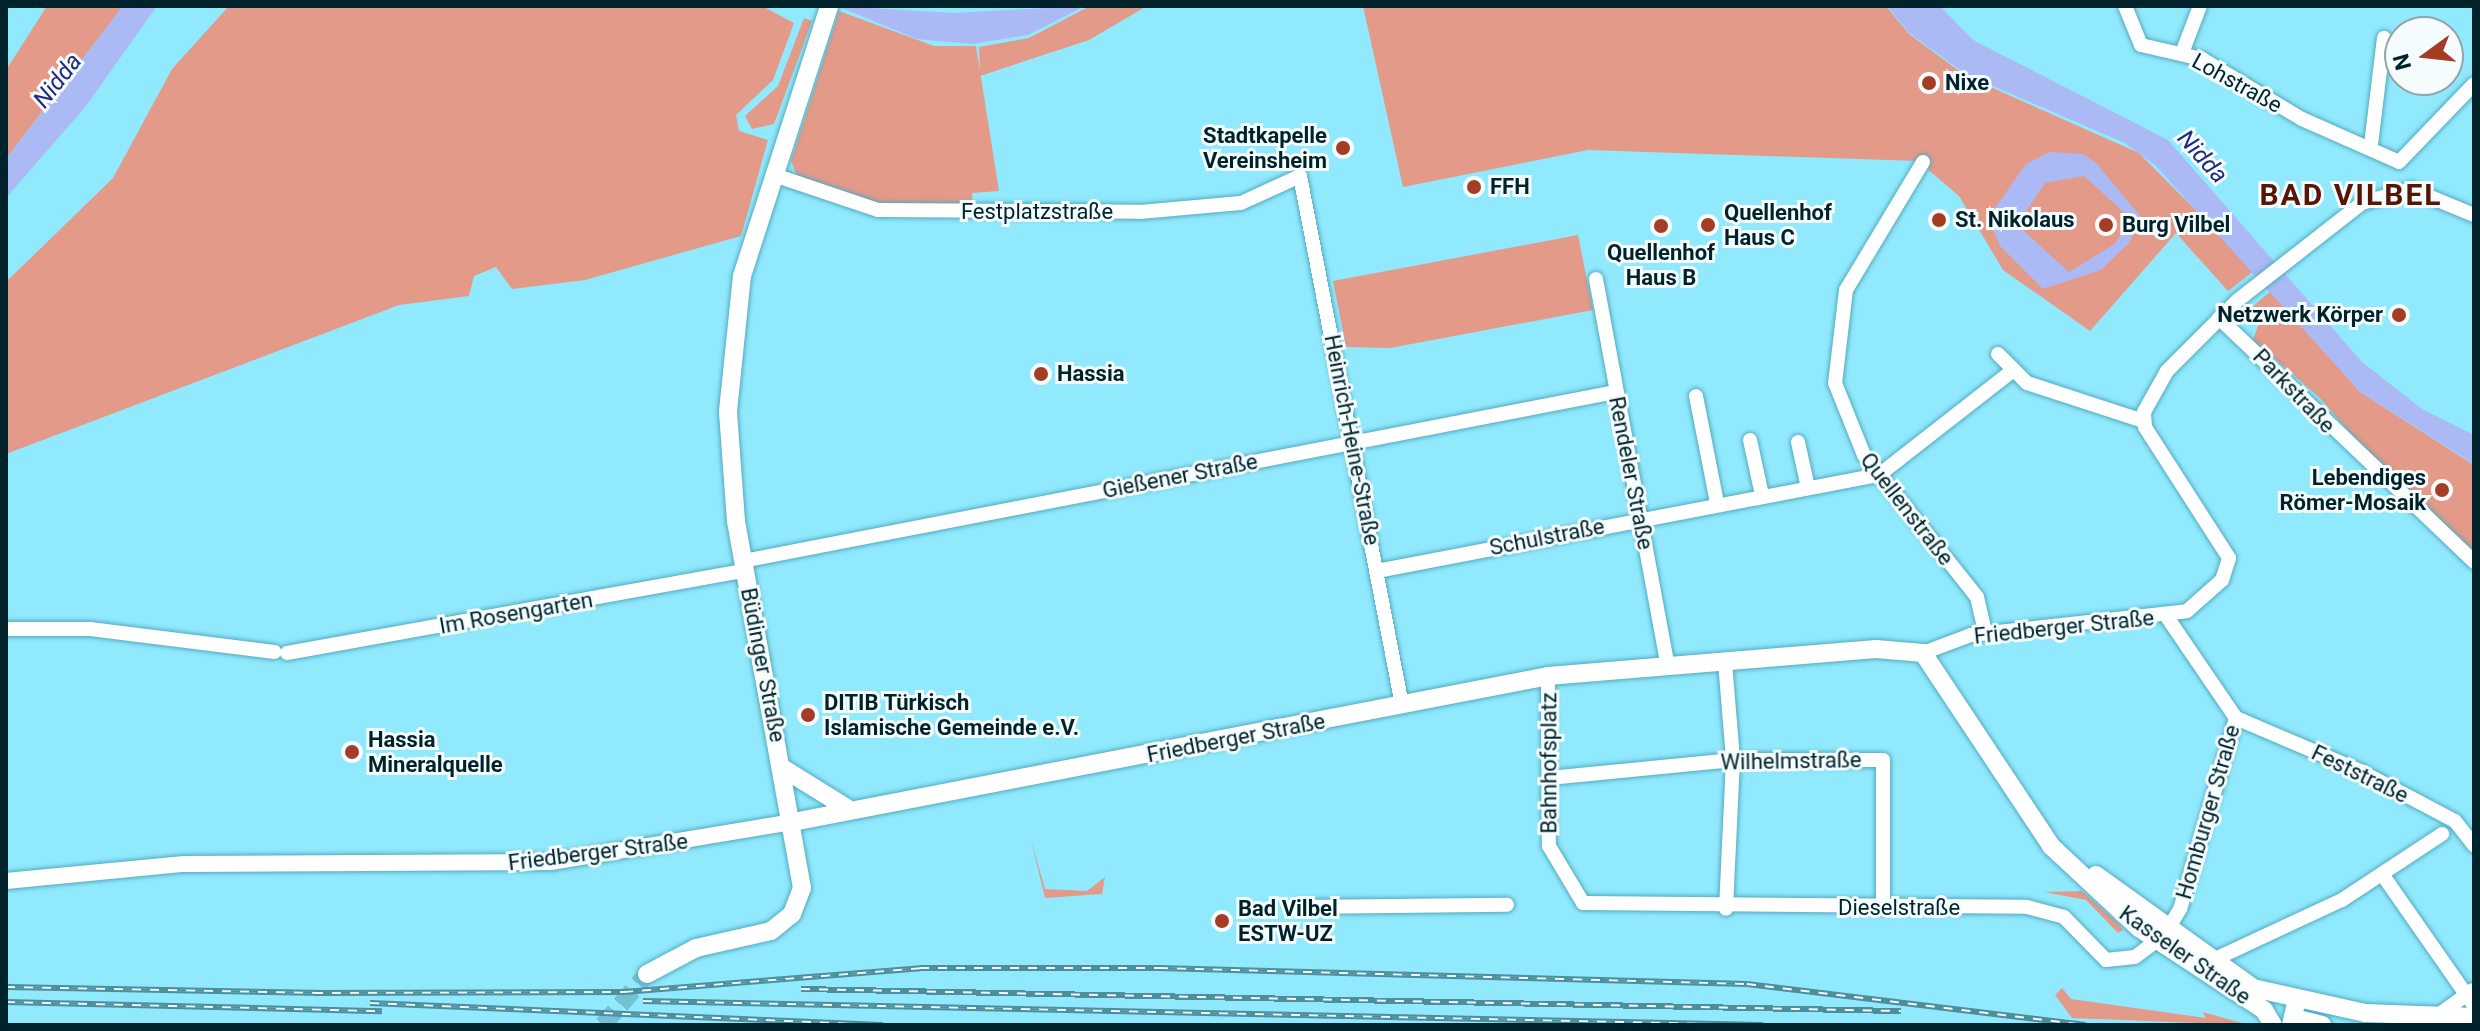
<!DOCTYPE html>
<html>
<head>
<meta charset="utf-8">
<style>
  body { margin:0 }
  #map { position:relative; width:2480px; height:1031px; overflow:hidden; background:#91e9fe; font-family:Roboto,sans-serif }
  div>[style] { position:absolute }
  .green>* { inset:0; background:#e49a88 }
  .water>* { inset:0; background:#abb9f5 }
  .secondary-tunnel>* { height:18px; margin-top:-9px; transform-origin:0; background:repeating-linear-gradient(90deg,#74c1d4 0 18px,transparent 0 27px) }
  .roads { filter:drop-shadow(0 0 2px #52abbf) drop-shadow(0 0 2px #52abbf) }
  .minor>* { height:14px; margin:-7px; padding:0 7px; transform-origin:7px; border-radius:7px; background:#fff }
  .tertiary>* { height:16px; margin:-8px; padding:0 8px; transform-origin:8px; border-radius:8px; background:#fff }
  .secondary>* { height:18px; margin:-9px; padding:0 9px; transform-origin:9px; border-radius:9px; background:#fff }
  .rail>* { height:6px; margin-top:-3px; transform-origin:0; background:repeating-linear-gradient(90deg,#f4fcfe 0 9px,#4d8d9c 0 18px); box-sizing:border-box; border-block:2px solid #4d8d9c }
  .dots>* { width:22px; height:22px; translate:-50% -50%; box-sizing:border-box; border:4px solid #f4fcfe; border-radius:50% }
  span { translate:-50% -50%; white-space:nowrap; text-align:center; line-height:1.15; -webkit-text-stroke:6px #f4fcfe; paint-order:stroke }
  .poi-label { font-size:22px; color:#00232b; font-weight:700 }
  .left { translate:0 -50%; text-align:left }
  .right { translate:-100% -50%; text-align:right }
  .street-label { font-size:22px; color:#00232b }
  .water-label { font-size:24px; color:#24277b; font-style:italic }
  .district-label { font-size:30px; color:#571505; font-weight:700; letter-spacing:2px }
  .frame { position:absolute; inset:0; border:8px solid #00232b; pointer-events:none }
  .north { position:absolute; left:2384px; top:16px; width:80px; height:80px; box-sizing:border-box; background:#f4fcfe; border:2px solid #92a5aa; border-radius:50%; rotate:255deg; font-size:22px; font-weight:700; line-height:32px; text-align:center; color:#00232b }
  .north::after { content:''; display:block; margin:auto; width:28px; height:36px; background:#a53c24; clip-path:polygon(50% 0,100% 100%,50% 72%,0 100%) }
</style>
</head>
<body>
<div id="map">
  <div class="green">
    <div style="clip-path:polygon(47px 6px,123px 6px,6px 159px,6px 70px)"></div>
    <div style="clip-path:polygon(229px 6px,762px 6px,794px 23px,773px 80px,736px 115px,739px 131px,768px 140px,741px 236px,585px 280px,512px 289px,496px 267px,474px 276px,469px 296px,399px 305px,6px 454px,6px 282px,113px 178px,172px 69px)"></div>
    <div style="clip-path:polygon(1090px 6px,1147px 6px,1089px 40px,980px 76px,979px 47px,1029px 38px)"></div>
    <div style="clip-path:polygon(1363px 6px,1886px 6px,1909px 34px,1966px 76px,2139px 153px,2255px 270px,2228px 291px,2176px 233px,2090px 331px,2003px 270px,1959px 196px,1918px 161px,1588px 150px,1403px 187px)"></div>
    <div style="clip-path:polygon(839px 11px,934px 46px,976px 46px,999px 191px,972px 193px,973px 207px,876px 206px,797px 176px,791px 161px)"></div>
    <div style="clip-path:polygon(804px 18px,812px 21px,774px 124px,752px 129px,745px 116px,778px 86px)"></div>
    <div style="clip-path:polygon(1578px 235px,1593px 310px,1390px 348px,1346px 347px,1333px 281px)"></div>
    <div style="clip-path:polygon(2272px 290px,2360px 392px,2474px 465px,2474px 552px,2392px 481px,2320px 398px,2253px 340px,2258px 326px,2251px 308px)"></div>
    <div style="clip-path:polygon(1031px 840px,1045px 889px,1087px 891px,1105px 877px,1102px 894px,1045px 898px)"></div>
    <div style="clip-path:polygon(2082px 891px,2119px 924px,2123px 930px,2118px 933px,2086px 900px,2044px 892px)"></div>
    <div style="clip-path:polygon(2062px 988px,2071px 999px,2206px 1018px,2203px 1012px,2249px 1025px,2072px 1018px,2055px 995px)"></div>
  </div>
  <div class="water">
    <div style="clip-path:polygon(123px 6px,157px 6px,86px 106px,6px 198px,6px 159px)"></div>
    <div style="clip-path:polygon(837px 6px,953px 13px,1085px 6px,1028px 35px,972px 44px,917px 39px)"></div>
    <div style="clip-path:polygon(1887px 6px,1940px 6px,1973px 40px,2168px 140px,2362px 362px,2422px 409px,2474px 435px,2474px 464px,2360px 392px,2155px 165px,2125px 143px,1967px 75px,1909px 33px)"></div>
    <div style="clip-path:polygon(evenodd,2050px 152px,2083px 154px,2096px 163px,2141px 217px,2129px 243px,2101px 270px,2043px 289px,2000px 246px,1988px 218px,2026px 164px,2050px 152px,2084px 176px,2129px 217px,2116px 243px,2069px 272px,2017px 225px,2045px 183px,2084px 176px)"></div>
  </div>
  <div class="secondary-tunnel">
    <div style="left:603px;top:1025px;width:67px;rotate:-49.2deg"></div>
  </div>
  <div class="roads">
    <div class="minor">
      <div style="left:2125px;top:6px;width:42px;rotate:67.7deg"></div>
      <div style="left:2141px;top:45px;width:63px;rotate:12.9deg"></div>
      <div style="left:2202px;top:59px;width:117px;rotate:31deg"></div>
      <div style="left:2302px;top:119px;width:106px;rotate:23.9deg"></div>
      <div style="left:2182px;top:53px;width:50px;rotate:-69deg"></div>
      <div style="left:2371px;top:145px;width:108px;rotate:-83.1deg"></div>
      <div style="left:1923px;top:162px;width:149px;rotate:121deg"></div>
      <div style="left:1846px;top:290px;width:94px;rotate:96.7deg"></div>
      <div style="left:1835px;top:383px;width:78px;rotate:68.1deg"></div>
      <div style="left:1864px;top:455px;width:181px;rotate:51.5deg"></div>
      <div style="left:1977px;top:597px;width:37px;rotate:77deg"></div>
      <div style="left:2399px;top:162px;width:108px;rotate:-46.1deg"></div>
      <div style="left:774px;top:175px;width:110px;rotate:18.6deg"></div>
      <div style="left:878px;top:210px;width:262px;rotate:0.4deg"></div>
      <div style="left:1140px;top:212px;width:101px;rotate:-5.1deg"></div>
      <div style="left:1241px;top:203px;width:65px;rotate:-24.6deg"></div>
      <div style="left:1300px;top:176px;width:539px;rotate:79.09deg"></div>
      <div style="left:1596px;top:279px;width:394px;rotate:79.5deg"></div>
      <div style="left:2219px;top:318px;width:353px;rotate:43.7deg"></div>
      <div style="left:1998px;top:354px;width:41px;rotate:45deg"></div>
      <div style="left:2027px;top:383px;width:122px;rotate:18.1deg"></div>
      <div style="left:1696px;top:396px;width:109px;rotate:78.9deg"></div>
      <div style="left:1750px;top:440px;width:56px;rotate:77.7deg"></div>
      <div style="left:1798px;top:442px;width:47px;rotate:77.7deg"></div>
      <div style="left:743px;top:561px;width:889px;rotate:-10.96deg"></div>
      <div style="left:1377px;top:571px;width:511px;rotate:-10.83deg"></div>
      <div style="left:1879px;top:475px;width:167px;rotate:-38deg"></div>
      <div style="left:2167px;top:617px;width:122px;rotate:55.7deg"></div>
      <div style="left:2236px;top:718px;width:199px;rotate:106.3deg"></div>
      <div style="left:2180px;top:909px;width:26px;rotate:121deg"></div>
      <div style="left:6px;top:629px;width:84px"></div>
      <div style="left:90px;top:629px;width:186px;rotate:7.1deg"></div>
      <div style="left:287px;top:653px;width:465px;rotate:-10.2deg"></div>
      <div style="left:1923px;top:653px;width:51px;rotate:-20.6deg"></div>
      <div style="left:1971px;top:635px;width:217px;rotate:-6.3deg"></div>
      <div style="left:2187px;top:611px;width:47px;rotate:-41.5deg"></div>
      <div style="left:2222px;top:580px;width:23px;rotate:-72deg"></div>
      <div style="left:2229px;top:558px;width:156px;rotate:-122.7deg"></div>
      <div style="left:2145px;top:427px;width:15px;rotate:-94deg"></div>
      <div style="left:2144px;top:412px;width:47px;rotate:-60.7deg"></div>
      <div style="left:2167px;top:371px;width:100px;rotate:-45deg"></div>
      <div style="left:2238px;top:300px;width:157px;rotate:-38deg"></div>
      <div style="left:2362px;top:203px;width:51px;rotate:-15.9deg"></div>
      <div style="left:2411px;top:189px;width:68px;rotate:22.4deg"></div>
      <div style="left:1725px;top:662px;width:98px;rotate:85.3deg"></div>
      <div style="left:1733px;top:760px;width:149px;rotate:92.7deg"></div>
      <div style="left:1548px;top:676px;width:170px;rotate:89.7deg"></div>
      <div style="left:1549px;top:846px;width:66px;rotate:59.2deg"></div>
      <div style="left:1583px;top:903px;width:444px;rotate:0.5deg"></div>
      <div style="left:2027px;top:907px;width:38px;rotate:15deg"></div>
      <div style="left:2064px;top:917px;width:60px;rotate:45.7deg"></div>
      <div style="left:2106px;top:960px;width:29px;rotate:-6deg"></div>
      <div style="left:2135px;top:957px;width:26px;rotate:-37deg"></div>
      <div style="left:2236px;top:718px;width:135px;rotate:23.1deg"></div>
      <div style="left:2360px;top:771px;width:107px;rotate:27.8deg"></div>
      <div style="left:2455px;top:821px;width:31px;rotate:52deg"></div>
      <div style="left:1549px;top:778px;width:185px;rotate:-5.6deg"></div>
      <div style="left:1733px;top:760px;width:150px"></div>
      <div style="left:1883px;top:760px;width:148px;rotate:90deg"></div>
      <div style="left:2382px;top:874px;width:161px;rotate:55.1deg"></div>
      <div style="left:1299px;top:907px;width:208px;rotate:-0.6deg"></div>
      <div style="left:2211px;top:961px;width:145px;rotate:-25deg"></div>
      <div style="left:2342px;top:900px;width:120px;rotate:-33.4deg"></div>
      <div style="left:2437px;top:1016px;width:44px;rotate:-35.8deg"></div>
    </div>
    <div class="tertiary">
      <div style="left:6px;top:881px;width:179px;rotate:-5.5deg"></div>
      <div style="left:184px;top:864px;width:367px;rotate:-0.3deg"></div>
      <div style="left:551px;top:862px;width:245px;rotate:-9.4deg"></div>
    </div>
    <div class="secondary">
      <div style="left:784px;top:769px;width:78px;rotate:31.8deg"></div>
      <div style="left:793px;top:822px;width:769px;rotate:-10.94deg"></div>
      <div style="left:1548px;top:676px;width:329px;rotate:-4.7deg"></div>
      <div style="left:1876px;top:649px;width:47px;rotate:4.9deg"></div>
      <div style="left:1923px;top:653px;width:232px;rotate:56.4deg"></div>
      <div style="left:2051px;top:846px;width:120px;rotate:43deg"></div>
      <div style="left:2139px;top:928px;width:149px;rotate:33.3deg"></div>
      <div style="left:2264px;top:1010px;width:17px;rotate:59deg"></div>
      <div style="left:2096px;top:875px;width:193px;rotate:35.7deg"></div>
      <div style="left:2253px;top:988px;width:115px;rotate:12.6deg"></div>
      <div style="left:2365px;top:1013px;width:109px;rotate:2.1deg"></div>
      <div style="left:647px;top:974px;width:55px;rotate:-28deg"></div>
      <div style="left:696px;top:948px;width:77px;rotate:-12.8deg"></div>
      <div style="left:771px;top:931px;width:27px;rotate:-39deg"></div>
      <div style="left:792px;top:914px;width:28px;rotate:-69deg"></div>
      <div style="left:802px;top:888px;width:373px;rotate:-100.2deg"></div>
      <div style="left:736px;top:521px;width:110px;rotate:-94.2deg"></div>
      <div style="left:728px;top:411px;width:136px;rotate:-84.1deg"></div>
      <div style="left:742px;top:276px;width:284px;rotate:-72.1deg"></div>
      <div style="left:2298px;top:1019px;width:25px;rotate:14deg"></div>
      <div style="left:2291px;top:1025px;width:26px;rotate:-77deg"></div>
    </div>
  </div>
  <div class="rail">
    <div style="left:6px;top:987px;width:318px;rotate:1.1deg"></div>
    <div style="left:801px;top:989px;width:1100px;rotate:1.15deg"></div>
    <div style="left:314px;top:993px;width:310px;rotate:-0.2deg"></div>
    <div style="left:624px;top:992px;width:297px;rotate:-4.6deg"></div>
    <div style="left:920px;top:968px;width:239px"></div>
    <div style="left:1159px;top:968px;width:588px;rotate:1.56deg"></div>
    <div style="left:1747px;top:984px;width:341px;rotate:6.9deg"></div>
    <div style="left:643px;top:1001px;width:1120px;rotate:1.23deg"></div>
    <div style="left:6px;top:1002px;width:376px;rotate:1.4deg"></div>
    <div style="left:370px;top:1003px;width:513px;rotate:2.46deg"></div>
  </div>
  <div class="dots">
    <div style="left:1929px;top:83px;background:#a53c24"></div>
    <div style="left:1343px;top:148px;background:#a53c24"></div>
    <div style="left:1474px;top:187px;background:#a53c24"></div>
    <div style="left:1939px;top:220px;background:#a53c24"></div>
    <div style="left:1708px;top:225px;background:#a53c24"></div>
    <div style="left:2106px;top:225px;background:#a53c24"></div>
    <div style="left:1661px;top:226px;background:#a53c24"></div>
    <div style="left:2399px;top:315px;background:#a53c24"></div>
    <div style="left:1041px;top:374px;background:#a53c24"></div>
    <div style="left:2442px;top:490px;background:#a53c24"></div>
    <div style="left:808px;top:715px;background:#a53c24"></div>
    <div style="left:352px;top:752px;background:#a53c24"></div>
    <div style="left:1222px;top:921px;background:#a53c24"></div>
  </div>
  <div class="poi-label">
    <span class="left" style="left:1945px;top:83px">Nixe</span>
    <span class="right" style="left:1327px;top:148px">Stadtkapelle<br>Vereinsheim</span>
    <span class="left" style="left:1490px;top:187px">FFH</span>
    <span class="left" style="left:1724px;top:225px">Quellenhof<br>Haus C</span>
    <span class="left" style="left:1955px;top:220px">St. Nikolaus</span>
    <span class="left" style="left:2122px;top:225px">Burg Vilbel</span>
    <span style="left:1661px;top:265px">Quellenhof<br>Haus B</span>
    <span class="right" style="left:2383px;top:315px">Netzwerk Körper</span>
    <span class="left" style="left:1057px;top:374px">Hassia</span>
    <span class="right" style="left:2426px;top:490px">Lebendiges<br>Römer-Mosaik</span>
    <span class="left" style="left:824px;top:715px">DITIB Türkisch<br>Islamische Gemeinde e.V.</span>
    <span class="left" style="left:368px;top:752px">Hassia<br>Mineralquelle</span>
    <span class="left" style="left:1238px;top:921px">Bad Vilbel<br>ESTW-UZ</span>
  </div>
  <div class="street-label">
    <span style="left:2237px;top:83px;rotate:29deg">Lohstraße</span>
    <span style="left:1037px;top:212px">Festplatzstraße</span>
    <span style="left:2294px;top:391px;rotate:46deg">Parkstraße</span>
    <span style="left:1352px;top:440px;rotate:79deg">Heinrich-Heine-Straße</span>
    <span style="left:1631px;top:473px;rotate:79deg">Rendeler Straße</span>
    <span style="left:1180px;top:476px;rotate:-11deg">Gießener Straße</span>
    <span style="left:1907px;top:509px;rotate:52deg">Quellenstraße</span>
    <span style="left:1547px;top:537px;rotate:-11deg">Schulstraße</span>
    <span style="left:516px;top:613px;rotate:-10deg">Im Rosengarten</span>
    <span style="left:2064px;top:627px;rotate:-6deg">Friedberger Straße</span>
    <span style="left:763px;top:665px;rotate:79deg">Büdinger Straße</span>
    <span style="left:1236px;top:738px;rotate:-11deg">Friedberger Straße</span>
    <span style="left:1791px;top:761px;rotate:-1deg">Wilhelmstraße</span>
    <span style="left:1549px;top:763px;rotate:-90deg">Bahnhofsplatz</span>
    <span style="left:2360px;top:774px;rotate:26deg">Feststraße</span>
    <span style="left:2208px;top:812px;rotate:-74deg">Homburger Straße</span>
    <span style="left:598px;top:852px;rotate:-7deg">Friedberger Straße</span>
    <span style="left:1899px;top:908px">Dieselstraße</span>
    <span style="left:2185px;top:955px;rotate:35deg">Kasseler Straße</span>
  </div>
  <div class="water-label">
    <span style="left:58px;top:81px;rotate:-52deg">Nidda</span>
    <span style="left:2202px;top:157px;rotate:48deg">Nidda</span>
  </div>
  <div class="district-label">
    <span style="left:2351px;top:195px">BAD VILBEL</span>
  </div>
  <div class="frame"></div>
  <div class="north">N</div>
</div>
</body>
</html>
